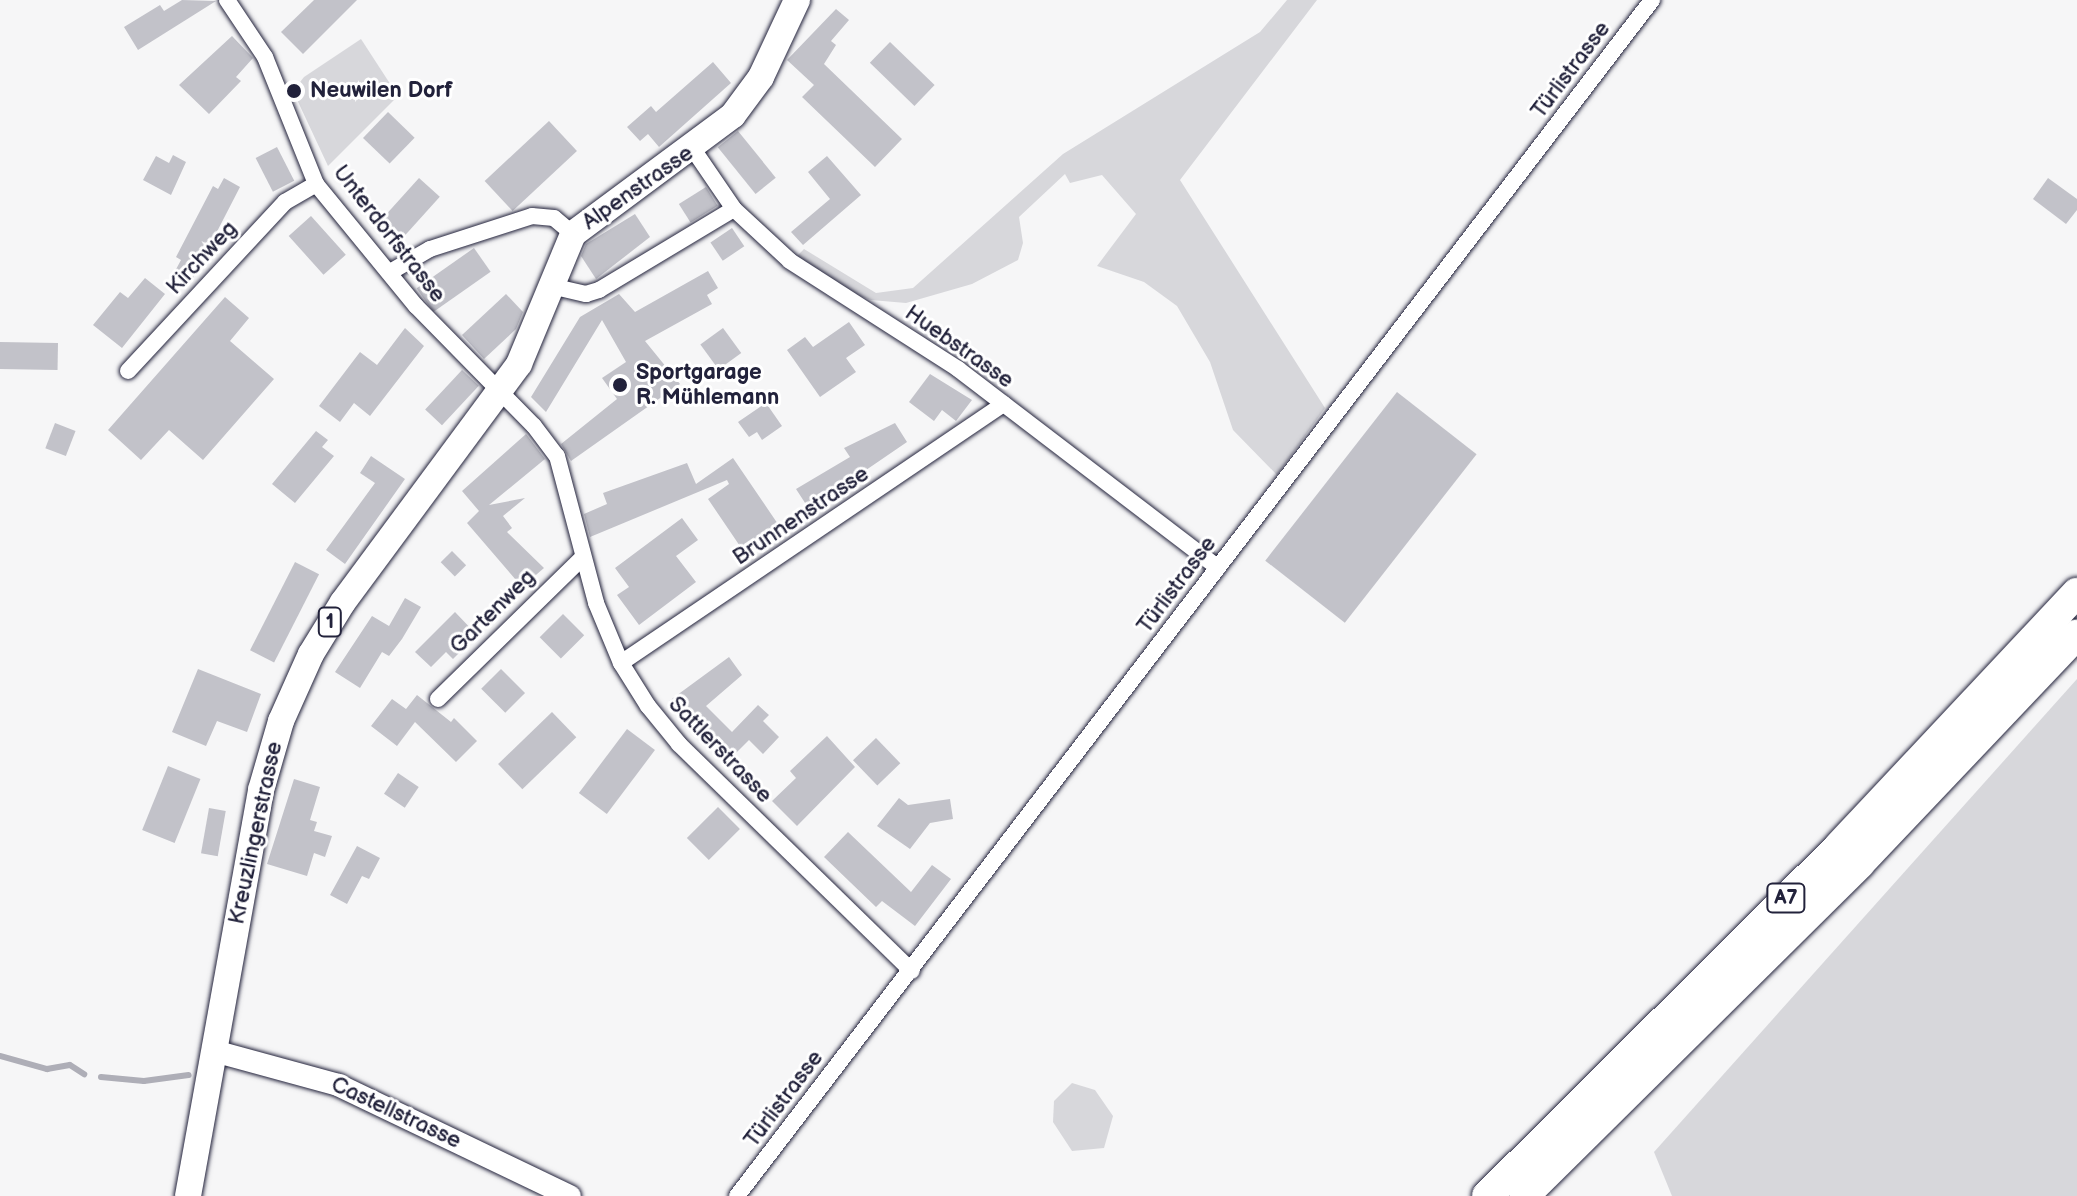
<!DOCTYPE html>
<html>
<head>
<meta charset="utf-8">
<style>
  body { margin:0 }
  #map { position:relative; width:2077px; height:1196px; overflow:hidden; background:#f6f6f7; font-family:"Balsamiq Sans",sans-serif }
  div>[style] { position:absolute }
  .green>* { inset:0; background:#d7d7db }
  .stream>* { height:6px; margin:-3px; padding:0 3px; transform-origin:3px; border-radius:3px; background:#aeaeb7 }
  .building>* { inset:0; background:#c2c2c9; transform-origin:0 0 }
  .roads { filter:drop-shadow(0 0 2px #22223b) drop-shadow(0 0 2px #22223b) }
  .street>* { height:16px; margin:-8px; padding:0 8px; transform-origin:8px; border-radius:8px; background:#fff }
  .secondary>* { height:22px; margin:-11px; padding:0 11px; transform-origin:11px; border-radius:11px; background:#fff }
  .primary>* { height:26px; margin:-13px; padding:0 13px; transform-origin:13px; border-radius:13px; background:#fff }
  .highway>* { height:30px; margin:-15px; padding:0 15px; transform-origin:15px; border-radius:15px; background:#fff }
  .dots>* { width:22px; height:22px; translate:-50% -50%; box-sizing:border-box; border:4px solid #fff; border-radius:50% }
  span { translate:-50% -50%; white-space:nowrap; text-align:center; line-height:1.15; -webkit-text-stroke:6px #fff; paint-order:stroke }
  .shield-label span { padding:2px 6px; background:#fff; border:2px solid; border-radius:6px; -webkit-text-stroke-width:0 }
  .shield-label { font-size:20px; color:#22223b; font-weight:700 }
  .street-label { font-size:22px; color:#22223b }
  .poi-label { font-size:22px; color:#22223b; font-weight:700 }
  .left { translate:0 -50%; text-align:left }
</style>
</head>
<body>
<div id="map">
  <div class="green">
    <div style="clip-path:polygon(1287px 0,1317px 0,1180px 180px,1325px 408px,1277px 475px,1233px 430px,1210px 362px,1177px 306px,1144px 282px,1097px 266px,1136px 214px,1102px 175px,1070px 183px,1065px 174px,1019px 217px,1023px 243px,1018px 260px,972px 284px,906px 303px,871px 300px,838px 288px,797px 256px,804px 249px,876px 293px,913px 288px,1063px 154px,1260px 32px)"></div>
    <div style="clip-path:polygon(361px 39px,398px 96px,328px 166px,293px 91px,304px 77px)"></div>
    <div style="clip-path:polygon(2077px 679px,2077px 1196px,1672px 1196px,1654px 1152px)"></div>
    <div style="clip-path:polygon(1072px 1083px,1095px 1090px,1113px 1116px,1104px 1148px,1072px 1151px,1053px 1122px,1054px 1101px)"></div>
  </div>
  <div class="stream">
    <div style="left:0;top:1056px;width:49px;rotate:15.5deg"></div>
    <div style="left:47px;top:1069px;width:23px;rotate:-10deg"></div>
    <div style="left:70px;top:1065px;width:17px;rotate:33deg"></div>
    <div style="left:101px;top:1077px;width:43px;rotate:5.3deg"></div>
    <div style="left:144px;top:1081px;width:45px;rotate:-7.6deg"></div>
  </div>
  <div class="building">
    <div style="clip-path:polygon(182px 0,216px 1px,138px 50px,124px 27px,160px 5px,164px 11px)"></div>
    <div style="clip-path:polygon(314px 0,357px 0,303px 54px,281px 32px)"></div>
    <div style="clip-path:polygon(836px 9px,849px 20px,831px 41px,836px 45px,824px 64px,902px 139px,875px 167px,802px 97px,814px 85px,787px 60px)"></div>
    <div style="clip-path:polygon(232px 36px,253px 58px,236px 77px,241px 81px,209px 114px,179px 85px)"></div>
    <div style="left:890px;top:42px;width:62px;height:29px;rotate:44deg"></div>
    <div style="clip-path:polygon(713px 62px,731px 83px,659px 147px,648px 134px,640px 141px,627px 127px,651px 106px,656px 112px)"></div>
    <div style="left:388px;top:112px;width:37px;height:36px;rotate:44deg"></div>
    <div style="left:549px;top:121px;width:41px;height:88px;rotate:47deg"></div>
    <div style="left:738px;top:131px;width:60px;height:26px;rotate:51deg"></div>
    <div style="left:277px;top:147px;width:38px;height:24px;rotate:63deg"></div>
    <div style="clip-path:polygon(173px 155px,186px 162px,171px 195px,143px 180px,156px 156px,169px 163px)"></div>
    <div style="clip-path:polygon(827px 156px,861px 195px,803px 245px,791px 232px,830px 199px,808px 172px)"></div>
    <div style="clip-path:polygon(224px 178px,240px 187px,191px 282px,174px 273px,181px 260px,176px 257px,213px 186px,218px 189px)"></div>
    <div style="left:419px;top:178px;width:28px;height:64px;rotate:42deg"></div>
    <div style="clip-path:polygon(2048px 178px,2077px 199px,2077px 210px,2066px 224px,2033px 199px)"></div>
    <div style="left:706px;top:187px;width:22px;height:32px;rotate:58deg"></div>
    <div style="clip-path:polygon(635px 214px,650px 237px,596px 279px,581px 256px,586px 244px)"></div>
    <div style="left:311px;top:216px;width:52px;height:30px;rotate:48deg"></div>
    <div style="left:732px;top:228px;width:22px;height:26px;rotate:56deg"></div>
    <div style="left:474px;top:248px;width:29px;height:70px;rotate:55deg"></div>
    <div style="clip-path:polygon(708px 271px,718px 288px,707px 295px,712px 304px,645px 341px,680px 384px,571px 461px,561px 444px,617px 399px,602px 378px,626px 362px,602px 320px,546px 412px,531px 397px,580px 317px,619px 294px,635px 312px)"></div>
    <div style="clip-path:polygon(145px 278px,165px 294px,122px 348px,93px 325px,120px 292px,128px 298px)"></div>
    <div style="clip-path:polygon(506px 294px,523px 312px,516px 329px,484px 359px,462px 335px)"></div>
    <div style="clip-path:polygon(225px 297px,249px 318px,230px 341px,274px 379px,203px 460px,169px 430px,141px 460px,108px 430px)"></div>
    <div style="clip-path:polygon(849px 322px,865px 345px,846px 358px,856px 372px,820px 397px,787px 350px,805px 337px,813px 347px)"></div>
    <div style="clip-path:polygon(405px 328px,424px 346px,370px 416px,354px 403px,340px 422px,319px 406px,360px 352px,377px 365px)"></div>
    <div style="left:723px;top:328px;width:31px;height:28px;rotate:54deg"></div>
    <div style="left:0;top:342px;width:58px;height:27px;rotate:1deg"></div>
    <div style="left:462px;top:370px;width:23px;height:54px;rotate:43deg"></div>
    <div style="clip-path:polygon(930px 374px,972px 400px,956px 421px,942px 410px,934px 421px,909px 402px)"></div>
    <div style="left:1397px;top:392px;width:101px;height:214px;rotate:38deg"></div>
    <div style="clip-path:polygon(766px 403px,782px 426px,762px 440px,757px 432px,749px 437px,738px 422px)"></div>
    <div style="left:55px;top:423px;width:22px;height:27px;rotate:21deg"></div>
    <div style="clip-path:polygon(895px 423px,907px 442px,809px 509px,796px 489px,850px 457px,844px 448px)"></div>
    <div style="clip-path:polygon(316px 431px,328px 440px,322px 447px,334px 456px,295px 503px,272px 484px)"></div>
    <div style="clip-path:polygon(526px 434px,545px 459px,489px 505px,525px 498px,503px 516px,512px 528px,507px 532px,544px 568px,522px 587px,467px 523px,479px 511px,462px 491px)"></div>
    <div style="clip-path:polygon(371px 456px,405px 479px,345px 564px,326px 550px,375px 483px,360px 473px)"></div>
    <div style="clip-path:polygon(733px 458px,782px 530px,746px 555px,708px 499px,729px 484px,727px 480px,590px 537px,584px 514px,607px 504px,603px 493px,687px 463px,696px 484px)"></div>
    <div style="clip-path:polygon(682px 518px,698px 540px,676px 556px,696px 582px,639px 625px,617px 595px,629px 587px,615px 568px)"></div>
    <div style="left:452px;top:551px;width:20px;height:16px;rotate:45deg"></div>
    <div style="left:295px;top:562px;width:27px;height:99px;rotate:27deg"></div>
    <div style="clip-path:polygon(405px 598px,421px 607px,402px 639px,389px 656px,382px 652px,360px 688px,335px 672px,372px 616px,389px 626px)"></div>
    <div style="clip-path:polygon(455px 612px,477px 635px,453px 659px,446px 652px,431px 667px,415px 652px)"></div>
    <div style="left:563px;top:614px;width:30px;height:33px;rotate:45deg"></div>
    <div style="clip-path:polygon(729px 657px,742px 675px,706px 706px,732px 732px,758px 705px,769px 715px,763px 721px,779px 737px,763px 754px,749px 740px,733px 756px,692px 716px,685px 722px,669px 701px)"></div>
    <div style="clip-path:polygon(198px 669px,261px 694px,247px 732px,217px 721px,206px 746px,172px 732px)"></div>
    <div style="left:501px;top:669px;width:34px;height:28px;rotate:45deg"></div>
    <div style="clip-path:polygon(417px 695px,451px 722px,454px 718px,477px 741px,456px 762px,415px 722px,397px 746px,371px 726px,392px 699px,406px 709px)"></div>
    <div style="left:552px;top:712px;width:35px;height:75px;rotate:46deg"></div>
    <div style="left:627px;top:729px;width:35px;height:80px;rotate:37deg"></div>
    <div style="clip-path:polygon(827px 736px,855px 767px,797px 826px,772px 801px,796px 778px,790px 771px)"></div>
    <div style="left:876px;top:738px;width:35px;height:32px;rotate:46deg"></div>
    <div style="left:168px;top:766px;width:35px;height:69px;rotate:22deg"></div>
    <div style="left:398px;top:773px;width:25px;height:25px;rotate:34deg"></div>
    <div style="clip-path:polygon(294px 779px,320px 787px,310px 820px,317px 822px,314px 831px,332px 836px,325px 857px,314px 853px,307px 876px,267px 864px)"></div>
    <div style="clip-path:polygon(899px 798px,908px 805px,950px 799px,953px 819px,930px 823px,910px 849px,877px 826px)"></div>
    <div style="left:718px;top:807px;width:31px;height:44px;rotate:45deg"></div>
    <div style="left:209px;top:808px;width:17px;height:46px;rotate:10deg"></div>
    <div style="clip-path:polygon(848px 832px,911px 892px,932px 865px,951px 879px,915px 926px,882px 901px,876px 907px,824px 857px)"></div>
    <div style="clip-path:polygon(357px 846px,380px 858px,369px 879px,362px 876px,347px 904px,330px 895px)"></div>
  </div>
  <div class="roads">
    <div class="street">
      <div style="left:227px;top:0;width:69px;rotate:56.3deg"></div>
      <div style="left:265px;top:57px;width:137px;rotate:68.1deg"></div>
      <div style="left:316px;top:184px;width:158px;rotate:50.7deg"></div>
      <div style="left:416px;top:306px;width:168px;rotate:45.5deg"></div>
      <div style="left:534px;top:426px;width:38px;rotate:53deg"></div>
      <div style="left:557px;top:456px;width:152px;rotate:75.1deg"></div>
      <div style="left:596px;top:603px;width:65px;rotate:67.4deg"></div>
      <div style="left:621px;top:663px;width:51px;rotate:57.9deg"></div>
      <div style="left:648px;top:706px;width:49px;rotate:50.8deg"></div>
      <div style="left:679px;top:744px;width:325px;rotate:44.3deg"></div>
      <div style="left:693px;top:149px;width:73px;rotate:55.7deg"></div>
      <div style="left:734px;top:209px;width:76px;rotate:42.9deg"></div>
      <div style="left:790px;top:261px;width:200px;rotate:32.7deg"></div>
      <div style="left:958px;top:369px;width:327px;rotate:37.4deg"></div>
      <div style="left:392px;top:271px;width:44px;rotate:-30.1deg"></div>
      <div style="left:430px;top:249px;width:107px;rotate:-17.9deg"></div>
      <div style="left:532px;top:216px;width:22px;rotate:5deg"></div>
      <div style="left:554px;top:218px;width:25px;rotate:40deg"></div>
      <div style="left:551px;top:286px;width:36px;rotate:13deg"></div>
      <div style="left:586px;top:294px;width:14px;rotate:-17deg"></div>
      <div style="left:599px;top:290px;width:157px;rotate:-31deg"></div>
      <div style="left:128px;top:371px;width:231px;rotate:-47.1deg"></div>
      <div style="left:285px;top:202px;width:36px;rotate:-30deg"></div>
      <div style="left:621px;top:663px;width:462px;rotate:-34.1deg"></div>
      <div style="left:438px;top:699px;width:202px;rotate:-44.4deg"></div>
      <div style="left:737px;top:1196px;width:1506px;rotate:-52.58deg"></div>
    </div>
    <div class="secondary">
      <div style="left:214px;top:1051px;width:129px;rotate:15.3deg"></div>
      <div style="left:338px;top:1085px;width:257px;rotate:25.6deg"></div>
    </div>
    <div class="primary">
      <div style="left:188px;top:1196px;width:413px;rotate:-79.8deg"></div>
      <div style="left:261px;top:790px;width:72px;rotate:-73.8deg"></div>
      <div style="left:281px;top:721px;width:73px;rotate:-65.9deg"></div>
      <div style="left:311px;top:654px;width:61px;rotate:-58.4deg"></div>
      <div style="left:343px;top:602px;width:296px;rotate:-53.5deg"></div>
      <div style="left:519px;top:364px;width:141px;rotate:-67.4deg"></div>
      <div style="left:573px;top:234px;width:199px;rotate:-36.6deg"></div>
      <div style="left:733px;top:115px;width:47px;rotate:-53.6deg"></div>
      <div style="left:761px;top:77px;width:85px;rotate:-64.9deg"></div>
    </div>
    <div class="highway">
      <div style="left:1487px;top:1196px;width:498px;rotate:-44.8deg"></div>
      <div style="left:1840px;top:845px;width:346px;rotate:-46.8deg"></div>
      <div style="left:1524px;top:1196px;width:473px;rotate:-44.7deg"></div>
      <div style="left:1860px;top:863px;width:315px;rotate:-46.5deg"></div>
    </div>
  </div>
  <div class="dots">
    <div style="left:294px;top:91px;background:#22223b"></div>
    <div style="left:620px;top:385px;background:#22223b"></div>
  </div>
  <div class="shield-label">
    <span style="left:330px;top:622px">1</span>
    <span style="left:1786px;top:898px">A7</span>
  </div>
  <div class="street-label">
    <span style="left:1571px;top:70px;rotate:-53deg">Türlistrasse</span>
    <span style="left:638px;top:188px;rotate:-35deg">Alpenstrasse</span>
    <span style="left:389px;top:234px;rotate:52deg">Unterdorfstrasse</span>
    <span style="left:202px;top:258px;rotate:-47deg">Kirchweg</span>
    <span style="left:959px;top:347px;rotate:35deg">Huebstrasse</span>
    <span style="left:801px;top:516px;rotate:-34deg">Brunnenstrasse</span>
    <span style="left:1177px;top:585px;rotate:-53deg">Türlistrasse</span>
    <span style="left:493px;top:612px;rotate:-45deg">Gartenweg</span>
    <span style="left:720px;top:750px;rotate:46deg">Sattlerstrasse</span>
    <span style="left:256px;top:833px;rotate:-78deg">Kreuzlingerstrasse</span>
    <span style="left:784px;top:1099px;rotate:-53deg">Türlistrasse</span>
    <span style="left:396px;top:1113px;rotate:25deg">Castellstrasse</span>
  </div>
  <div class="poi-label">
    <span class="left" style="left:310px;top:91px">Neuwilen Dorf</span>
    <span class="left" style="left:636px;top:385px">Sportgarage<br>R. Mühlemann</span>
  </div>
</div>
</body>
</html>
